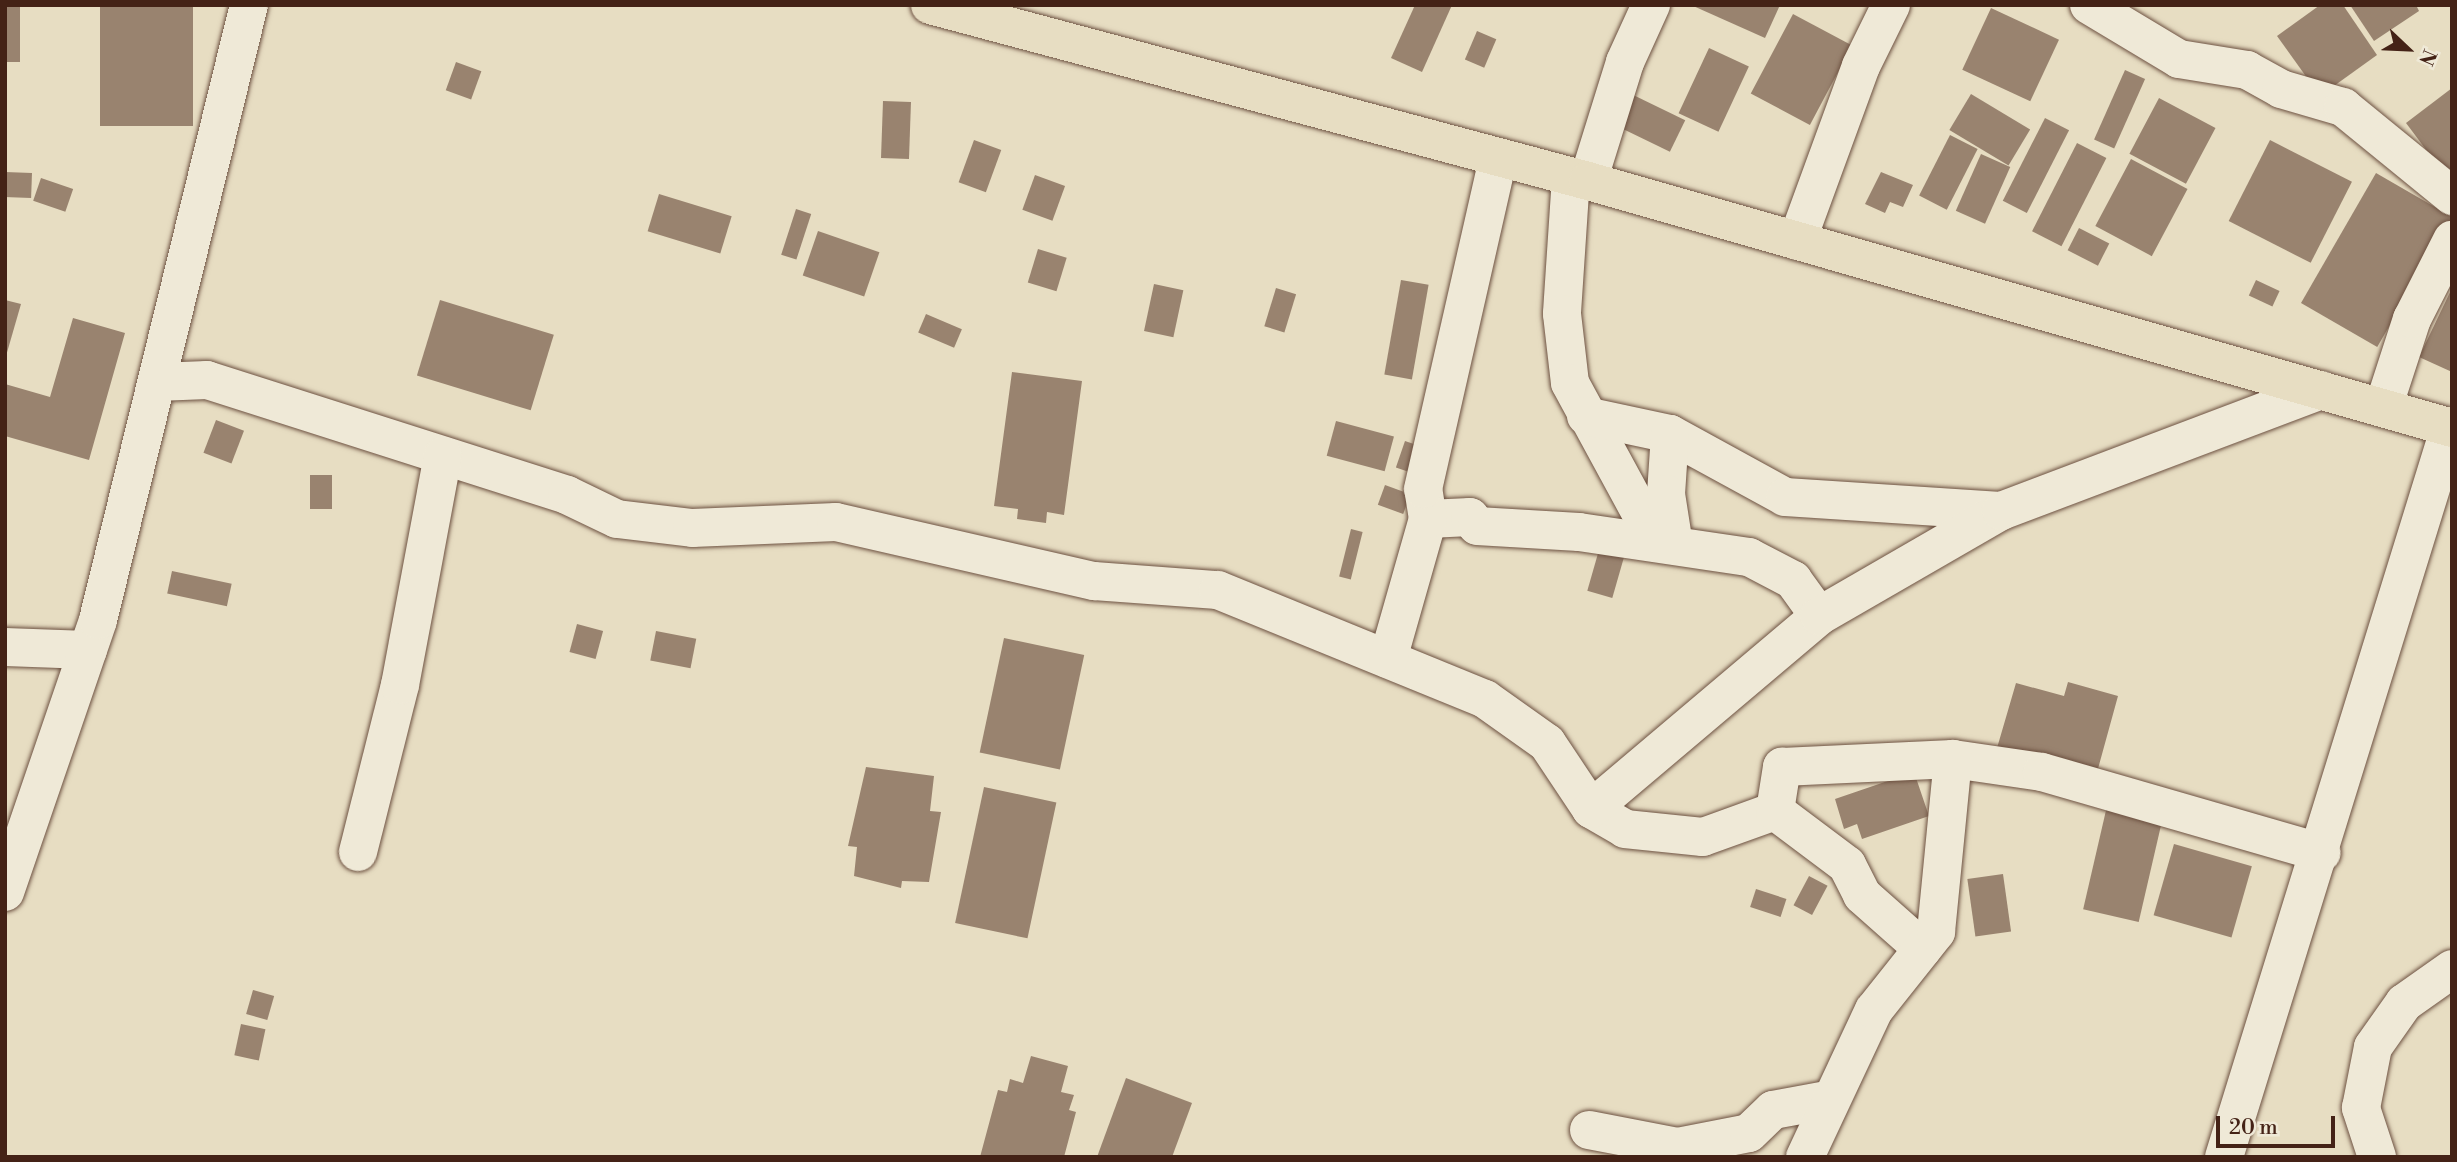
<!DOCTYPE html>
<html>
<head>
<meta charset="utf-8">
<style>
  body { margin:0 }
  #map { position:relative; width:2457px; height:1162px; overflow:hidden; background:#e7ddc2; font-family:"Libre Bodoni",serif }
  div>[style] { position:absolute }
  .building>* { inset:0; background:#99836f; transform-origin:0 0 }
  .roads { filter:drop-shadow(0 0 2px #6d5141) drop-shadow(0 0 2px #6d5141) }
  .minor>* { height:38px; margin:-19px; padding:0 19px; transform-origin:19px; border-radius:19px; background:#efe9d7 }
  .major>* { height:38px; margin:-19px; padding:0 19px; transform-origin:19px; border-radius:19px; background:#e7ddc2 }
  span { translate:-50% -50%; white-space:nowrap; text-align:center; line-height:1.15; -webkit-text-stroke:6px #efe9d7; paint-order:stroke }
  .frame { position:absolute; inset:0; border:7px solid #442216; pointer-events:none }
  .north { position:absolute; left:2373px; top:14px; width:70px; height:70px; -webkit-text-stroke:5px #efe9d7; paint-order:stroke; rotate:113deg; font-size:19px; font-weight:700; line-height:28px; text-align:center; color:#442216 }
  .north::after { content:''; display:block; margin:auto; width:24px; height:32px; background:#442216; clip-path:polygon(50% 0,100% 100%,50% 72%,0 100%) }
  .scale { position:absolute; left:2216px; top:1116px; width:119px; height:32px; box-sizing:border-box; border:4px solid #442216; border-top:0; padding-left:9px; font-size:21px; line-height:24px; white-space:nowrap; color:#442216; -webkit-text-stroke:5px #efe9d7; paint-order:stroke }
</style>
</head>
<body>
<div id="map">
  <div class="building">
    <div style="left:5px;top:5px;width:15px;height:57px"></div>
    <div style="left:100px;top:5px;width:93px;height:121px"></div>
    <div style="clip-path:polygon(1415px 5px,1452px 5px,1422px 72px,1391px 58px)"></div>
    <div style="clip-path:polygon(1691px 5px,1780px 5px,1765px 38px)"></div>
    <div style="clip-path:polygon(2320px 5px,2343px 5px,2377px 55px,2320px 96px,2277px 36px)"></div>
    <div style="clip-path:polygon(2350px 5px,2416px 5px,2419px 11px,2374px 41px)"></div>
    <div style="left:1991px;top:8px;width:75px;height:68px;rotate:25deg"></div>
    <div style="left:1793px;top:14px;width:67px;height:90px;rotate:28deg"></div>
    <div style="left:1477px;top:31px;width:21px;height:31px;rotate:23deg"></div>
    <div style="left:1709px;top:48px;width:44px;height:72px;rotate:25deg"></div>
    <div style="left:456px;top:62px;width:27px;height:30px;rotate:20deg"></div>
    <div style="left:2125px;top:70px;width:22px;height:76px;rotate:24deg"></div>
    <div style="clip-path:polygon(2452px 88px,2452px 176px,2448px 179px,2406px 123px)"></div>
    <div style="left:1625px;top:91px;width:67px;height:35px;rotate:26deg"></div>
    <div style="left:1971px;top:94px;width:69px;height:42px;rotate:31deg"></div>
    <div style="left:2159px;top:98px;width:64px;height:63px;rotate:28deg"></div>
    <div style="left:883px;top:101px;width:28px;height:57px;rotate:2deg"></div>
    <div style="left:2045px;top:118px;width:27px;height:93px;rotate:27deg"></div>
    <div style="left:1950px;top:135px;width:31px;height:68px;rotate:27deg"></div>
    <div style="left:974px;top:140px;width:29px;height:45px;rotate:20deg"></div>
    <div style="left:2270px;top:140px;width:92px;height:91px;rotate:27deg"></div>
    <div style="left:2077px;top:143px;width:33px;height:99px;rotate:27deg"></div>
    <div style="left:1981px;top:154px;width:32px;height:62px;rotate:24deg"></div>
    <div style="left:2131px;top:159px;width:64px;height:76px;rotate:28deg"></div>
    <div style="left:5px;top:172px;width:27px;height:25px;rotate:2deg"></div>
    <div style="clip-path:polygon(1881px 172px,1913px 185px,1903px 207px,1890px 202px,1885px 213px,1865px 204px)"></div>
    <div style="left:2376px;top:173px;width:88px;height:150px;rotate:30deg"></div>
    <div style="left:1035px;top:175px;width:32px;height:37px;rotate:20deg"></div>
    <div style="left:41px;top:178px;width:34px;height:24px;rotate:19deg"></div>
    <div style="left:659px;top:194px;width:76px;height:39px;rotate:17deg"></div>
    <div style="left:796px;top:209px;width:16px;height:48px;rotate:18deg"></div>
    <div style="left:2079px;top:228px;width:34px;height:25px;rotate:27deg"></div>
    <div style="left:818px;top:231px;width:65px;height:47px;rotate:19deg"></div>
    <div style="left:1038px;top:249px;width:30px;height:35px;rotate:17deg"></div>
    <div style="left:1401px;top:280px;width:28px;height:96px;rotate:10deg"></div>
    <div style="left:2256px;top:280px;width:26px;height:17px;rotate:25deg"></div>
    <div style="left:1154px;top:284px;width:30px;height:48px;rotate:12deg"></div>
    <div style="left:1276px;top:288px;width:21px;height:40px;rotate:17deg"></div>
    <div style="clip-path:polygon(2452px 288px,2452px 372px,2419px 357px)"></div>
    <div style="clip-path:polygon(5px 300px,21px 304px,6px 356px,5px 356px)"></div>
    <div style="left:440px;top:300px;width:119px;height:79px;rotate:17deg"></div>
    <div style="left:926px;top:314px;width:39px;height:20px;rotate:23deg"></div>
    <div style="clip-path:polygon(73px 318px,125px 333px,89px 460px,5px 436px,5px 384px,50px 397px)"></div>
    <div style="clip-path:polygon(1012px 372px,1082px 381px,1064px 515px,1047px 512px,1046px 523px,1017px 519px,1018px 509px,994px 506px)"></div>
    <div style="left:216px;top:420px;width:30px;height:35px;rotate:21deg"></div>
    <div style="left:1336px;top:421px;width:60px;height:36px;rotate:15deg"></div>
    <div style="left:1405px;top:441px;width:24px;height:28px;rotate:19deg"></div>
    <div style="left:310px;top:475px;width:22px;height:34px"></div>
    <div style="left:1385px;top:485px;width:27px;height:21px;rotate:20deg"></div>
    <div style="left:1351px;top:529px;width:12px;height:49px;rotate:14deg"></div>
    <div style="left:1603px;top:536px;width:26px;height:57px;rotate:16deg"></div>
    <div style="left:172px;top:571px;width:61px;height:23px;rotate:12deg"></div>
    <div style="left:577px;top:624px;width:27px;height:29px;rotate:15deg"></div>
    <div style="left:656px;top:631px;width:41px;height:30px;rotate:11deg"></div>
    <div style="left:1004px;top:638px;width:82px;height:117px;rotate:12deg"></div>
    <div style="clip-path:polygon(2068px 682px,2118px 696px,2096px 776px,1997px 748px,2016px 683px,2064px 696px)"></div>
    <div style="clip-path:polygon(866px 767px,934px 776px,930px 811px,941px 812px,929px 882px,902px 881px,901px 888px,854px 876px,857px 847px,848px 846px)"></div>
    <div style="clip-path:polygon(1914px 772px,1929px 816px,1862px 839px,1857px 824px,1844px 829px,1835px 799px)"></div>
    <div style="left:984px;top:787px;width:74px;height:139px;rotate:12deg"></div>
    <div style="left:2107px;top:806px;width:57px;height:106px;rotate:13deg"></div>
    <div style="left:2174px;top:844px;width:81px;height:74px;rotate:16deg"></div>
    <div style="left:2003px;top:874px;width:58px;height:36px;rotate:82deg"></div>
    <div style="left:1809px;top:876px;width:21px;height:33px;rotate:28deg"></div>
    <div style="left:1756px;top:889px;width:32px;height:19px;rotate:18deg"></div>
    <div style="left:253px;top:990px;width:22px;height:25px;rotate:16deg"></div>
    <div style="left:241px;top:1024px;width:25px;height:32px;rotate:12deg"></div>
    <div style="clip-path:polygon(1031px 1056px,1068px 1066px,1061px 1092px,1074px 1095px,1069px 1110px,1076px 1112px,1064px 1157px,980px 1157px,998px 1090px,1007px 1092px,1010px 1079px,1023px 1083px)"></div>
    <div style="clip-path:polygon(1126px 1078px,1192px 1103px,1172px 1157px,1097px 1157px)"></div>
  </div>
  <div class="roads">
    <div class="minor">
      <div style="left:2089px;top:5px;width:105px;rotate:31deg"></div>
      <div style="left:2179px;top:59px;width:69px;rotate:9.2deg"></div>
      <div style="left:2247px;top:70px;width:39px;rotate:29deg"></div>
      <div style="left:2281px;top:89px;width:65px;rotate:16.2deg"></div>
      <div style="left:2343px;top:107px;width:141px;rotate:39.2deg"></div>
      <div style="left:1571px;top:177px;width:137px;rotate:93.8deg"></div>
      <div style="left:1562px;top:314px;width:69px;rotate:83.4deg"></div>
      <div style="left:1570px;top:383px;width:182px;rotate:61.5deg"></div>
      <div style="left:1588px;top:181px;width:125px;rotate:-72.7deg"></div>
      <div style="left:1625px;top:62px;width:63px;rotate:-65.5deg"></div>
      <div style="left:1797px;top:241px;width:186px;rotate:-69.9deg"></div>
      <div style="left:1861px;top:66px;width:68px;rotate:-63.8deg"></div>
      <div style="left:157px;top:382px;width:50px;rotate:-2.3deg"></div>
      <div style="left:207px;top:380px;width:378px;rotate:17.7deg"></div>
      <div style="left:567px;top:495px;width:55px;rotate:25.6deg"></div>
      <div style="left:617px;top:519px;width:76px;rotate:6.8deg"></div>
      <div style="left:692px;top:528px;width:144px;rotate:-2.4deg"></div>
      <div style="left:836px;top:522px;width:265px;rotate:12.9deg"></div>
      <div style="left:1094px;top:581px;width:124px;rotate:4.2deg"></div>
      <div style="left:1218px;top:590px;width:288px;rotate:22.2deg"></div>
      <div style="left:1485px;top:699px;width:76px;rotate:35.4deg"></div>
      <div style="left:1547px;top:743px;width:79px;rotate:56.3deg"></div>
      <div style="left:1591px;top:809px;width:39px;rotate:30deg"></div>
      <div style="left:1625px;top:829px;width:78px;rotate:5.9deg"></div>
      <div style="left:1703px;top:837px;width:77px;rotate:-19.9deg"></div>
      <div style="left:1775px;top:811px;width:45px;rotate:-81deg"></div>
      <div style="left:1782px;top:767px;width:171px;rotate:-2.7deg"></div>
      <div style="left:1953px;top:759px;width:90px;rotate:8.3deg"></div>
      <div style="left:2042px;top:772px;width:291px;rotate:16.1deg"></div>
      <div style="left:2383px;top:408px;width:94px;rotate:-72deg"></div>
      <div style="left:2412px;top:319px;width:89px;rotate:-63.1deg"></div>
      <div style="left:1586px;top:416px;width:86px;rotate:12.1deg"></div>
      <div style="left:1670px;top:434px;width:131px;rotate:28.7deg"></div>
      <div style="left:1785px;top:497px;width:216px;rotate:3.7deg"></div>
      <div style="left:1670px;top:434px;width:60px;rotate:93.8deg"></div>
      <div style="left:1666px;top:494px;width:52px;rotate:81.1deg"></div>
      <div style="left:1428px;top:519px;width:42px;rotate:-2.7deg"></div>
      <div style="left:1470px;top:517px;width:11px;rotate:52deg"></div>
      <div style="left:1477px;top:526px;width:102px;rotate:3.4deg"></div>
      <div style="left:1579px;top:532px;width:172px;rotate:8.4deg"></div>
      <div style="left:1749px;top:557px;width:50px;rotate:27.6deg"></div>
      <div style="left:1793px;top:580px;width:44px;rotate:54.2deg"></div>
      <div style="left:5px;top:647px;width:83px;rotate:2.1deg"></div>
      <div style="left:1388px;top:659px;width:146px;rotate:-74.1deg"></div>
      <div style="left:1428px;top:519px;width:30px;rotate:-99deg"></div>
      <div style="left:1423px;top:489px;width:339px;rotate:-77.2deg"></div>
      <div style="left:1591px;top:809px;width:299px;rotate:-40.2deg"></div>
      <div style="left:1819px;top:616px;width:210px;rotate:-30deg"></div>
      <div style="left:2001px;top:511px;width:342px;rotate:-20.7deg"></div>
      <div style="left:1775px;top:811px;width:90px;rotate:36.9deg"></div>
      <div style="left:1847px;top:865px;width:34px;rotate:63deg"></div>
      <div style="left:1862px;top:895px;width:81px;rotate:41.5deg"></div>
      <div style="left:358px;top:852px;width:172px;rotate:-75.9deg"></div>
      <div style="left:400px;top:685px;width:233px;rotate:-79.4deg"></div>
      <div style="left:5px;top:892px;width:287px;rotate:-71.1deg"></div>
      <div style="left:98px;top:620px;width:633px;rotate:-76.21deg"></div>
      <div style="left:1589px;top:1130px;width:91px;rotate:10.8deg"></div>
      <div style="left:1678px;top:1147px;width:72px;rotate:-11.2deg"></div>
      <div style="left:1749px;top:1133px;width:33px;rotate:-44deg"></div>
      <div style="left:1773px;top:1110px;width:55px;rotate:-10.5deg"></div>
      <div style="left:1805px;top:1157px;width:162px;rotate:-64.9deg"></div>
      <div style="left:1874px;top:1010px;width:100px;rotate:-51.5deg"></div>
      <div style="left:1936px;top:932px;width:174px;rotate:-84.4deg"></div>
      <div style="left:2224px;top:1157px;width:764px;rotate:-72.8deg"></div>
      <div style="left:2377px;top:1157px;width:52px;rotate:-108.1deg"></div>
      <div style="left:2361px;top:1108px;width:62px;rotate:-78.9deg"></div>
      <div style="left:2373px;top:1047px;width:54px;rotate:-54.8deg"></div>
      <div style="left:2404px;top:1003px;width:59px;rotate:-35.3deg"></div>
    </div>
    <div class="major">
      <div style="left:930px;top:5px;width:681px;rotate:14.97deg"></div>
      <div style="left:1588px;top:181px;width:899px;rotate:15.95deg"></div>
    </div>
  </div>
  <div class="frame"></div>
  <div class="north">N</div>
  <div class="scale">20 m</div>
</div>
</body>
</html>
